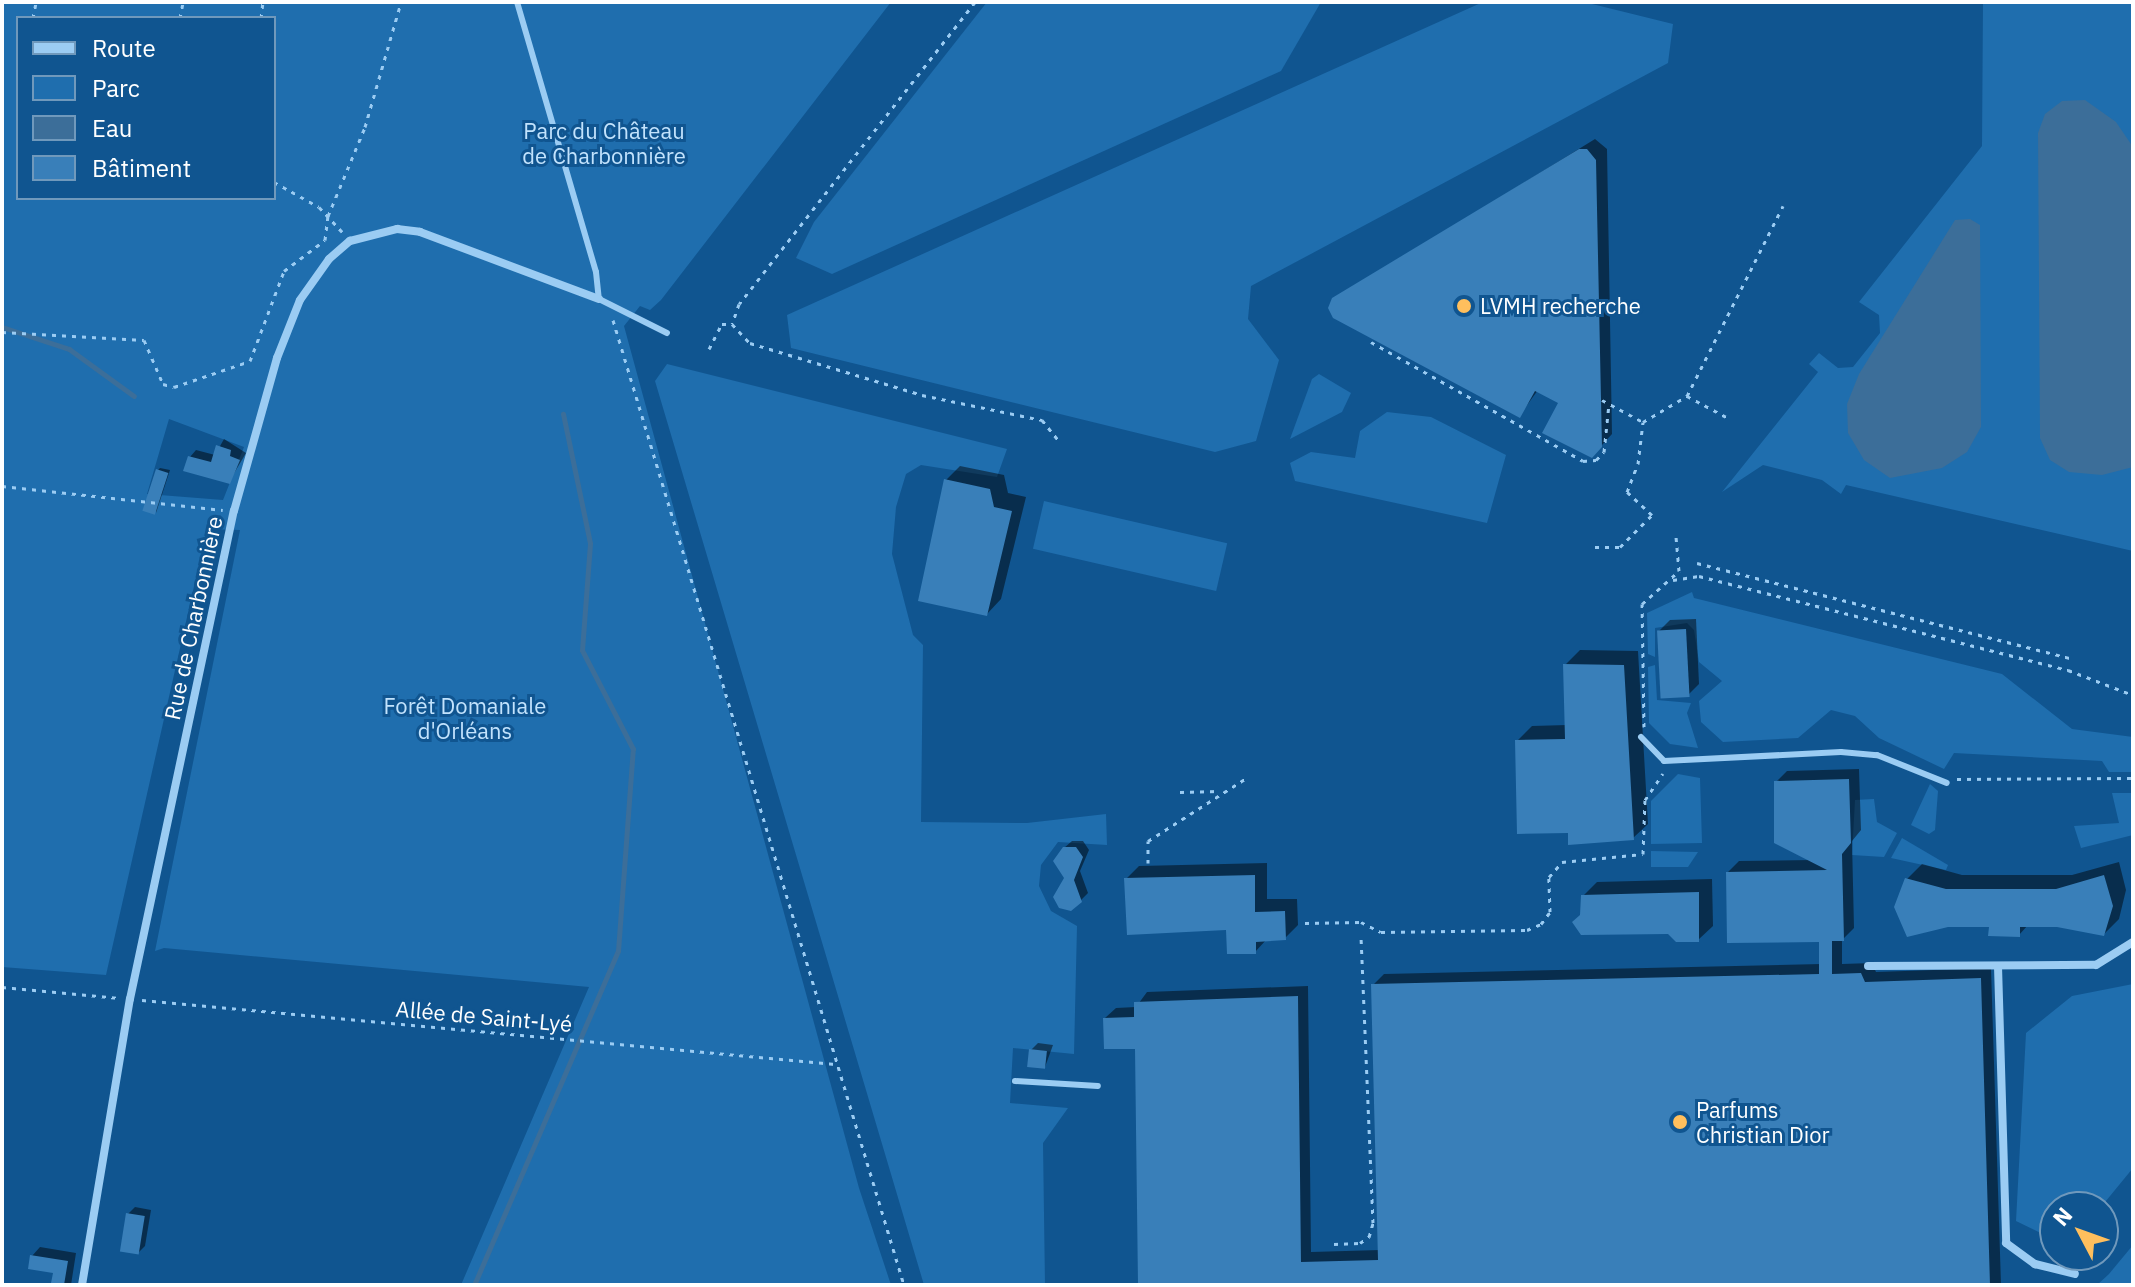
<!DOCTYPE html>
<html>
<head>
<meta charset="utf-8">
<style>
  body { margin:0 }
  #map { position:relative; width:2135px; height:1287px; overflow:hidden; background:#105590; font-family:"IBM Plex Sans",sans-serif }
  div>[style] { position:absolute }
  .green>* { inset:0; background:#1f6eae; transform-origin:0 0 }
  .water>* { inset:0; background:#3c6e99 }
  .shadow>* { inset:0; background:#0007 }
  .stream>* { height:5px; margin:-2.5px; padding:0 2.5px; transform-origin:2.5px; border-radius:2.5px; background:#3c6e99 }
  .building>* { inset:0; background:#397fb9; transform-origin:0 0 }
  .path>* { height:3px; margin-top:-1.5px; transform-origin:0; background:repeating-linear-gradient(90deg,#9bccf3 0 4px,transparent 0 10px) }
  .service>* { height:6px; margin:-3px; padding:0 3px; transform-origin:3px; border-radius:3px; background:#9bccf3 }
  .minor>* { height:8px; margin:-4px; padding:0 4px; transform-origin:4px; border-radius:4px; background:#9bccf3 }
  .dots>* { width:22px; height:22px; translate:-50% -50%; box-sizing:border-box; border:4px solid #105590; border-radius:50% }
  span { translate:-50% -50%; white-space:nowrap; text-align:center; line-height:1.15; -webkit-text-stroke:6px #105590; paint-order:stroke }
  .park-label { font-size:22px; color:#c2e3fd }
  .poi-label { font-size:22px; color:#fff }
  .left { translate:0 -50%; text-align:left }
  .street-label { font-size:22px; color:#fff }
  .frame { position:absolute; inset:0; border:4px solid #fff; pointer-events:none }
  .legend { position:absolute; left:16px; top:16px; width:260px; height:184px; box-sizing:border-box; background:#105590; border:2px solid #7099bc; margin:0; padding:10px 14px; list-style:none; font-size:24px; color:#fff }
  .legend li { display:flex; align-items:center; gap:16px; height:40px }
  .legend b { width:40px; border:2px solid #7099bc }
  .north { position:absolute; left:2039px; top:1191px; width:80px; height:80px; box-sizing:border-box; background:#105590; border:2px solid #7099bc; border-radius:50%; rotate:311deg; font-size:22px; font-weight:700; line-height:32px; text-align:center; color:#fff }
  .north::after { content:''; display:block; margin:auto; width:28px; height:36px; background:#ffbf5d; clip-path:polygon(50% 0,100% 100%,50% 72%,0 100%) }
</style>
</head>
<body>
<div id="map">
  <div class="green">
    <div style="clip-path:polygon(evenodd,2px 2px,891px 2px,661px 300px,650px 310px,640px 306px,624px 326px,859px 1188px,891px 1285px,461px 1285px,589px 987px,164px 948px,155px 951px,240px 530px,207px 529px,106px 975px,2px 967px,2px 2px,18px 18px,274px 18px,274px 198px,18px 198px,18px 18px,2px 2px,169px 419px,244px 447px,223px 500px,147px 494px,169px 419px)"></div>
    <div style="clip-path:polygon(987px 2px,1321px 2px,1281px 71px,832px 274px,796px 258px,814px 222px)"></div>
    <div style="clip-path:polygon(1483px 2px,1584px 2px,1673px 24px,1668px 63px,1251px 286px,1248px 319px,1279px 360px,1256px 441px,1215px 452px,791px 348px,787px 315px)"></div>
    <div style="clip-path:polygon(1983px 2px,2133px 2px,2133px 551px,1846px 485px,1841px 494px,1822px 480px,1763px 465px,1722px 492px,1818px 372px,1809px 364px,1819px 353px,1838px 368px,1853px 367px,1880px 333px,1879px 315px,1859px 302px,1982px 146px)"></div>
    <div style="clip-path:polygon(667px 364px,1007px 449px,997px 477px,921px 465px,906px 474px,896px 507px,892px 554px,913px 635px,923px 645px,921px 822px,1027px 823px,1106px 814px,1107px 845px,1058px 842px,1041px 865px,1039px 886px,1051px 911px,1077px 926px,1074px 1054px,1013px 1048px,1010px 1103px,1068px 1108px,1043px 1143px,1045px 1285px,924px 1285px,655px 381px)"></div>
    <div style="clip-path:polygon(1319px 374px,1351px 393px,1342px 412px,1290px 439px,1312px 379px)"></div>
    <div style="clip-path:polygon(1387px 412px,1431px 417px,1506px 455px,1487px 523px,1295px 481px,1290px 463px,1311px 452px,1355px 458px,1360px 431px)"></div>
    <div style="left:1044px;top:501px;width:188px;height:49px;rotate:13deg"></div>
    <div style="clip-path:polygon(1692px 592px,1694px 598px,2002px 674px,2072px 729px,2133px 737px,2133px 772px,2109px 772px,2102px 761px,1954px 753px,1944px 769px,1879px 738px,1855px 716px,1831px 710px,1798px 738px,1723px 742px,1701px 722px,1699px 701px,1722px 681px,1699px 662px,1694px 630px,1687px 623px,1655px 628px,1655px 657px,1648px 654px,1647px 613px)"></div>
    <div style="clip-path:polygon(1655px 665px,1657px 700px,1691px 703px,1687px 713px,1698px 748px,1670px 744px,1649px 723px,1648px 667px)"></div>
    <div style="clip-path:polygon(1678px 774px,1700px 778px,1702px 843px,1651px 844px,1651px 801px)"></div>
    <div style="clip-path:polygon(1930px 784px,1938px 791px,1935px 830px,1929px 834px,1911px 825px)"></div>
    <div style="clip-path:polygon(2112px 793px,2133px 793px,2133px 835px,2081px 848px,2074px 826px,2119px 823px)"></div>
    <div style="clip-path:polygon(1874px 799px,1877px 822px,1897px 833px,1884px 857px,1852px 855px,1855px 800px)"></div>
    <div style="clip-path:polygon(1902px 838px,1948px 865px,1946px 870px,1891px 858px)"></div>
    <div style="clip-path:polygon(1651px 851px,1698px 852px,1688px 867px,1651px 867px)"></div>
    <div style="clip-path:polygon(2133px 984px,2133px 1168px,2101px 1207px,2055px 1207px,2055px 1240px,2016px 1221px,2026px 1033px,2072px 996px)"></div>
    <div style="clip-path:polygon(2133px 1245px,2133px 1285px,2097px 1285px,2109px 1274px)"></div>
  </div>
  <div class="water">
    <div style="clip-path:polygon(2085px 100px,2116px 122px,2133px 147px,2133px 467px,2102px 475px,2069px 472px,2050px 460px,2040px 438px,2038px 133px,2045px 114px,2062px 101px)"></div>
    <div style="clip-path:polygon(1970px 219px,1980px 225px,1981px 427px,1967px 452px,1942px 468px,1890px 478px,1864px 460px,1848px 433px,1847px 404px,1859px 374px,1955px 220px)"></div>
  </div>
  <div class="shadow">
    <div style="clip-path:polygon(1595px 139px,1607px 149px,1612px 434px,1592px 456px,1561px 402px,1538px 390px,1519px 416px,1334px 300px)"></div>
    <div style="clip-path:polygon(224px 439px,246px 453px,229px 482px,190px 457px,196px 450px,215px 455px)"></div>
    <div style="clip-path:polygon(960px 466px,1004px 475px,1008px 493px,1026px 497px,1001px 599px,987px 614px,946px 480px)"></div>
    <div style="clip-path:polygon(160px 468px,170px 470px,156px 513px,158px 470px)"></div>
    <div style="clip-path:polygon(1696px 619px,1699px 684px,1688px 695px,1659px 631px,1670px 620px)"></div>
    <div style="clip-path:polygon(1580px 650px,1638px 651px,1648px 824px,1633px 838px,1570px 831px,1517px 741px,1532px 726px,1567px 725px,1565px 665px)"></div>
    <div style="clip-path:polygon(1859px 769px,1861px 830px,1852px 841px,1854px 928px,1842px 940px,1842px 964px,1872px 963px,1876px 972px,1991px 968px,2001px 1285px,1140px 1285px,1137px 1047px,1105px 1018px,1116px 1008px,1136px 1007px,1147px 992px,1308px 986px,1311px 1252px,1380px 1250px,1373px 985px,1384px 974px,1821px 964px,1821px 940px,1728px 872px,1739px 861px,1813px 860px,1776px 782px,1787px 771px)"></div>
    <div style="clip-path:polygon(1072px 841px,1083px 841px,1089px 850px,1080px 871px,1088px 893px,1081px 900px,1066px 878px,1064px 848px)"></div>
    <div style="clip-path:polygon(2119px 862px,2126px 890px,2119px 919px,2104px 934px,2057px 925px,2028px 925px,2019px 935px,1991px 925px,1907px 879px,1922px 864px,1962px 875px,2072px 875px)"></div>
    <div style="clip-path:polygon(1267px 863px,1267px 899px,1297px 899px,1298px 925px,1285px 938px,1267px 939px,1255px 952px,1228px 928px,1126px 879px,1139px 866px)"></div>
    <div style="clip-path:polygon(1712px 879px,1713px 926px,1698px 940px,1583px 896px,1597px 882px)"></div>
    <div style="clip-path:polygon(1038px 1043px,1053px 1045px,1045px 1067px,1031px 1050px)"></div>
    <div style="clip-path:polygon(135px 1207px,151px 1210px,145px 1246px,138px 1253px,128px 1214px)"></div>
    <div style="clip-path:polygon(40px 1247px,76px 1253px,71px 1285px,53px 1285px,55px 1271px,32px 1256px)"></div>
  </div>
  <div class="stream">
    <div style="left:2px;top:327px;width:71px;rotate:18.2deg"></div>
    <div style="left:69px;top:349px;width:80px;rotate:35.9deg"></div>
    <div style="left:474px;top:1285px;width:364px;rotate:-66.7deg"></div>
    <div style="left:618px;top:951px;width:203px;rotate:-85.8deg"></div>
    <div style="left:633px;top:749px;width:111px;rotate:-117.3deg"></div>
    <div style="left:582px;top:650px;width:107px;rotate:-85.7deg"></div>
    <div style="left:590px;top:543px;width:132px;rotate:-101.8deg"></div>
  </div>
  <div class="building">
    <div style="clip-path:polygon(1579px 149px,1587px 149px,1596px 160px,1602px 447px,1592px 458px,1542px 433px,1558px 403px,1535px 391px,1520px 418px,1333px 318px,1328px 308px,1332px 298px)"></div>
    <div style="clip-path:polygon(216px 445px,231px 450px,230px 456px,240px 460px,230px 484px,183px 471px,188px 456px,211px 462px)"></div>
    <div style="left:156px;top:469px;width:13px;height:44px;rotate:18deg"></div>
    <div style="clip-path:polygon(944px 479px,990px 489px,994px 507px,1012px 511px,987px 616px,918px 601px)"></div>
    <div style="left:1686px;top:629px;width:68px;height:29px;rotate:87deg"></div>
    <div style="clip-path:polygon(1563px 664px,1624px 665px,1634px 840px,1568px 845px,1568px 833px,1517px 834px,1515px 740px,1565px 739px)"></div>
    <div style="clip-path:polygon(1849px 779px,1851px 843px,1842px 854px,1844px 941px,1832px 941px,1832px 974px,1861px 973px,1865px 982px,1981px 978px,1990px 1285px,1138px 1285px,1135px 1049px,1104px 1049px,1103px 1018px,1134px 1017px,1134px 1002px,1298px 996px,1301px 1262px,1378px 1260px,1371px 984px,1819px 974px,1819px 942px,1727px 943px,1726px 872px,1827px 870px,1774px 843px,1774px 781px)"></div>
    <div style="clip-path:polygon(1063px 847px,1076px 847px,1083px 857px,1074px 880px,1082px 902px,1071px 911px,1059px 908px,1053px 897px,1064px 878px,1053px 861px)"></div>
    <div style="clip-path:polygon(1255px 875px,1255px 912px,1285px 911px,1286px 940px,1256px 942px,1256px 954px,1227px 954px,1226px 930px,1127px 935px,1124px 878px)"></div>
    <div style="clip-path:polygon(2104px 875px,2113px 906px,2104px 936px,2057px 927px,2020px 927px,2020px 937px,1988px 936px,1989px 927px,1948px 927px,1907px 937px,1894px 907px,1905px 878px,1946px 889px,2056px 889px)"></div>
    <div style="clip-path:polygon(1699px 892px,1699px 942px,1676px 942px,1668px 934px,1581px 935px,1572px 922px,1580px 915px,1581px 895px)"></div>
    <div style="left:1029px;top:1049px;width:18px;height:18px;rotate:6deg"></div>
    <div style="left:126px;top:1213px;width:19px;height:39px;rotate:9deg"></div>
    <div style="clip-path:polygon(30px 1255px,68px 1261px,64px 1285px,51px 1283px,53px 1273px,28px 1269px)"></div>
  </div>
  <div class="path">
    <div style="left:975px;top:2px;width:383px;rotate:128deg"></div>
    <div style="left:739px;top:304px;width:21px;rotate:109deg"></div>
    <div style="left:732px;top:324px;width:26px;rotate:47deg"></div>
    <div style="left:750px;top:343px;width:180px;rotate:16.8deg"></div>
    <div style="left:922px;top:395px;width:123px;rotate:11.8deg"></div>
    <div style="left:1042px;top:420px;width:27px;rotate:51deg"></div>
    <div style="left:33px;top:18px;width:16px;rotate:-79deg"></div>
    <div style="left:180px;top:18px;width:16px;rotate:-79deg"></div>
    <div style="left:261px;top:18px;width:16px;rotate:-83deg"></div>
    <div style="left:274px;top:182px;width:51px;rotate:29.1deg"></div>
    <div style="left:319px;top:207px;width:34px;rotate:47deg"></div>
    <div style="left:613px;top:320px;width:1008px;rotate:73.22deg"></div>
    <div style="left:2px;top:332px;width:142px;rotate:3.2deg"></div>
    <div style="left:144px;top:340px;width:48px;rotate:66.6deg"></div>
    <div style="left:163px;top:384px;width:11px;rotate:15deg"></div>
    <div style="left:174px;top:387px;width:80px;rotate:-18.9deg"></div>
    <div style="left:250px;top:361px;width:96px;rotate:-69.3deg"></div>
    <div style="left:284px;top:271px;width:51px;rotate:-37.1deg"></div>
    <div style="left:325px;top:240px;width:24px;rotate:-83deg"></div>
    <div style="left:328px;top:216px;width:96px;rotate:-67.4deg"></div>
    <div style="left:365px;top:127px;width:130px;rotate:-73.9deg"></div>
    <div style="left:1371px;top:342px;width:243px;rotate:29.3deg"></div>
    <div style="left:1583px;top:461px;width:13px;rotate:-4deg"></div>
    <div style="left:1596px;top:460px;width:11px;rotate:-45deg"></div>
    <div style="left:1604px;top:452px;width:48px;rotate:-84.1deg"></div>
    <div style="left:709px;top:349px;width:28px;rotate:-63deg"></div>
    <div style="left:722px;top:324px;width:10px"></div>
    <div style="left:1687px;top:396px;width:49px;rotate:28.1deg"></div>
    <div style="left:1602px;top:400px;width:47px;rotate:28.2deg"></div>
    <div style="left:1643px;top:422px;width:51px;rotate:-30.6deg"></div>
    <div style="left:1687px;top:396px;width:213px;rotate:-63.2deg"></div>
    <div style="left:2px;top:486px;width:222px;rotate:6.2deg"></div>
    <div style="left:1595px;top:547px;width:25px"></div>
    <div style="left:1620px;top:547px;width:45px;rotate:-45deg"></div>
    <div style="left:1652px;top:515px;width:34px;rotate:-137deg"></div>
    <div style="left:1627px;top:492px;width:30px;rotate:-69deg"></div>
    <div style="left:1638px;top:464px;width:42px;rotate:-83.2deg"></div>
    <div style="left:1697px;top:563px;width:389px;rotate:14.3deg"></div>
    <div style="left:1673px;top:580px;width:26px;rotate:-9deg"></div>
    <div style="left:1699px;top:576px;width:381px;rotate:14.3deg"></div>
    <div style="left:2068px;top:670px;width:70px;rotate:21deg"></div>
    <div style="left:1644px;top:727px;width:123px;rotate:-90.9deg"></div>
    <div style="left:1642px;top:604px;width:50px;rotate:-41.7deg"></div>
    <div style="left:1679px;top:571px;width:36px;rotate:-95deg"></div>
    <div style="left:1957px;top:779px;width:176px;rotate:-0.3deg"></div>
    <div style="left:1180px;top:792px;width:40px;rotate:-1.4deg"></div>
    <div style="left:1148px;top:863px;width:22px;rotate:-90deg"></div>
    <div style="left:1148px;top:841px;width:115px;rotate:-32.6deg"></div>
    <div style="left:1305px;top:923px;width:56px;rotate:-1deg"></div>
    <div style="left:1361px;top:922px;width:22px;rotate:27deg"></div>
    <div style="left:1381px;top:932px;width:146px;rotate:-0.8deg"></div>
    <div style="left:1527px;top:930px;width:15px;rotate:-23deg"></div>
    <div style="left:1541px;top:924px;width:15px;rotate:-53deg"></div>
    <div style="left:1550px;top:912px;width:35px;rotate:-92deg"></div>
    <div style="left:1549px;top:877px;width:20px;rotate:-49deg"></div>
    <div style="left:1562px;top:862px;width:81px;rotate:-5.6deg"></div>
    <div style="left:1643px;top:854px;width:54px;rotate:-87.9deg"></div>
    <div style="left:1645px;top:800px;width:32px;rotate:-56deg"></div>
    <div style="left:2px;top:987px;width:118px;rotate:5.4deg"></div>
    <div style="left:142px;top:1000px;width:696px;rotate:5.28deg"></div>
    <div style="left:1334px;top:1244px;width:26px;rotate:-2deg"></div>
    <div style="left:1360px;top:1243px;width:11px;rotate:-34deg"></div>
    <div style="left:1369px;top:1237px;width:15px;rotate:-74deg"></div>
    <div style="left:1373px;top:1223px;width:287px;rotate:-92.4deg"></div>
  </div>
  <div class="service">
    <div style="left:517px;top:2px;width:281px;rotate:73.7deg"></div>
    <div style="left:596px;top:272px;width:27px;rotate:84deg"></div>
    <div style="left:599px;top:299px;width:76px;rotate:26.6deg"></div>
    <div style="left:1641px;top:737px;width:33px;rotate:46deg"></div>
    <div style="left:1664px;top:761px;width:177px;rotate:-2.9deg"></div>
    <div style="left:1841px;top:752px;width:36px;rotate:5deg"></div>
    <div style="left:1877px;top:755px;width:75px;rotate:21.8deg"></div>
    <div style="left:1015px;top:1081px;width:83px;rotate:3.4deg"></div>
  </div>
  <div class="minor">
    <div style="left:1868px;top:966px;width:228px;rotate:-0.3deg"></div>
    <div style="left:2096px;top:965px;width:44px;rotate:-31.9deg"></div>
    <div style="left:1998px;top:966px;width:277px;rotate:88.3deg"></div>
    <div style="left:2006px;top:1243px;width:36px;rotate:36deg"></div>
    <div style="left:2035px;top:1264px;width:41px;rotate:14deg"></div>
    <div style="left:82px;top:1285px;width:290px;rotate:-80.5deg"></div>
    <div style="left:130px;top:999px;width:499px;rotate:-78deg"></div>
    <div style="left:234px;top:511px;width:159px;rotate:-74.3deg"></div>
    <div style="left:277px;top:358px;width:62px;rotate:-68.4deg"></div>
    <div style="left:300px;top:300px;width:50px;rotate:-54.7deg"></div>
    <div style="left:329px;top:259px;width:28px;rotate:-41deg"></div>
    <div style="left:350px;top:241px;width:49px;rotate:-14.3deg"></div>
    <div style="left:397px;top:229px;width:23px;rotate:7deg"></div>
    <div style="left:420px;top:232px;width:191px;rotate:20.5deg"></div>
  </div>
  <div class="dots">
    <div style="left:1464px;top:306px;background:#ffbf5d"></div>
    <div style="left:1680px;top:1122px;background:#ffbf5d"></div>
  </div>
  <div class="park-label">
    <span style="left:604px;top:143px">Parc du Château<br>de Charbonnière</span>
    <span style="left:465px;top:718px">Forêt Domaniale<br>d'Orléans</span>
  </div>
  <div class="poi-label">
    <span class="left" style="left:1480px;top:306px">LVMH recherche</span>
    <span class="left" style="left:1696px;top:1122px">Parfums<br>Christian Dior</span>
  </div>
  <div class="street-label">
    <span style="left:193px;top:618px;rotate:-78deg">Rue de Charbonnière</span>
    <span style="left:484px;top:1016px;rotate:5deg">Allée de Saint-Lyé</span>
  </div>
  <div class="frame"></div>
  <ul class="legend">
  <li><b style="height:10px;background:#9bccf3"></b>Route</li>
  <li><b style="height:22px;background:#1f6eae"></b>Parc</li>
  <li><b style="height:22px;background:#3c6e99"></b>Eau</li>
  <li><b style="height:22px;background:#397fb9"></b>Bâtiment</li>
  </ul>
  <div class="north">N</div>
</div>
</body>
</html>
